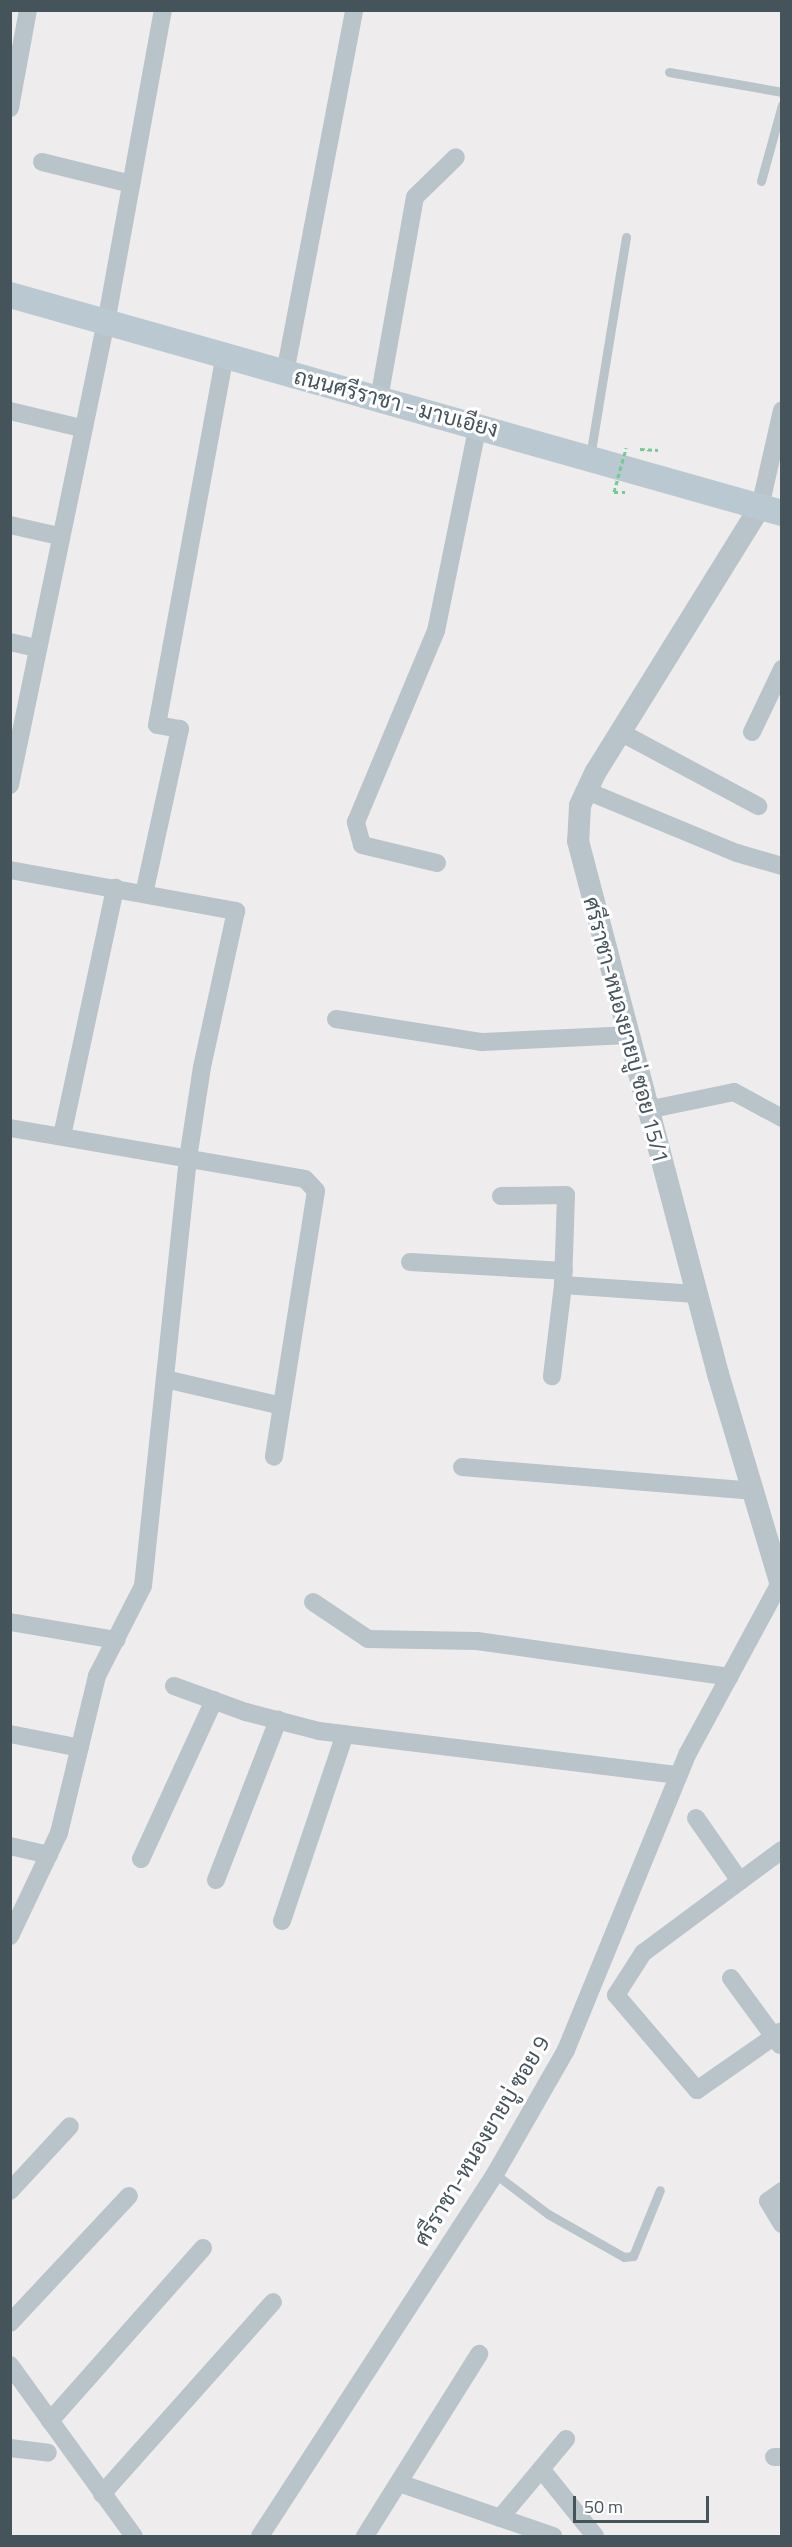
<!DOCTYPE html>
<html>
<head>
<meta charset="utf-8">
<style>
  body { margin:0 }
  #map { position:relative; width:792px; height:2547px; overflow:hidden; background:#efeced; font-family:"Titillium Web",Sarabun,sans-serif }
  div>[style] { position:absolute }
  .path>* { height:3px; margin-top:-1.5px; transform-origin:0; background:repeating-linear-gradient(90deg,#73cb93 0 4.5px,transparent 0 7.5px) }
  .service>* { height:9px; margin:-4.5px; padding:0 4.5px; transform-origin:4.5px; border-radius:4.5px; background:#b8c3ca }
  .minor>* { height:18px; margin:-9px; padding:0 9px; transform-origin:9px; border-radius:9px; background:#b8c3ca }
  .tertiary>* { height:22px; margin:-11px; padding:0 11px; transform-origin:11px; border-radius:11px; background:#b8c3ca }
  .secondary>* { height:26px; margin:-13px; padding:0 13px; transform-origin:13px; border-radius:13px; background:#bac8d1 }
  .path-bridge>* { height:3px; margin-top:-1.5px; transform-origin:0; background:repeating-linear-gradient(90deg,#73cb93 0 4.5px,transparent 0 7.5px) }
  span { translate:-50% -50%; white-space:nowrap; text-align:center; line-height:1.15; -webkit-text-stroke:6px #fff; paint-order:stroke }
  .street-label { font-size:22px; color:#45535a }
  .frame { position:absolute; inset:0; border:12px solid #45535a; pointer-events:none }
  .scale { position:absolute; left:573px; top:2496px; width:136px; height:27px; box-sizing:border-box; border:3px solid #45535a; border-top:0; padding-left:8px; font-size:18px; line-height:21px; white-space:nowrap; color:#45535a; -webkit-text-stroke:4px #fff; paint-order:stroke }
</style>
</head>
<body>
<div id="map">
  <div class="path">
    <div style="left:640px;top:449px;width:18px;rotate:3deg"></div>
    <div style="left:614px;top:492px;width:11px"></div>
  </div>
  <div class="service">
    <div style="left:669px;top:72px;width:115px;rotate:10deg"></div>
    <div style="left:761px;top:181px;width:79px;rotate:-74.6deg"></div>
    <div style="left:590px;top:457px;width:223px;rotate:-80.7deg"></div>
    <div style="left:495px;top:2174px;width:66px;rotate:37deg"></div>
    <div style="left:548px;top:2214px;width:87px;rotate:29.5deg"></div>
    <div style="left:624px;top:2257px;width:9px;rotate:-6deg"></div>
    <div style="left:633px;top:2256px;width:71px;rotate:-67.8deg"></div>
  </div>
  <div class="minor">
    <div style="left:10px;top:108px;width:100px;rotate:-79.6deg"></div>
    <div style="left:42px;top:162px;width:92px;rotate:13.9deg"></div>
    <div style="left:285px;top:373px;width:369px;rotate:-79.2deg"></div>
    <div style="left:379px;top:399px;width:205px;rotate:-79.9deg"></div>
    <div style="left:415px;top:197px;width:57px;rotate:-44.3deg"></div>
    <div style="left:10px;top:411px;width:73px;rotate:13.5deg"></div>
    <div style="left:760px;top:507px;width:99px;rotate:-77.2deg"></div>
    <div style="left:10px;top:525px;width:50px;rotate:12.7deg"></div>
    <div style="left:10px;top:642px;width:27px;rotate:13deg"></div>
    <div style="left:620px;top:732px;width:157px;rotate:28.2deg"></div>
    <div style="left:752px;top:732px;width:70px;rotate:-64.5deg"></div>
    <div style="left:10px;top:785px;width:472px;rotate:-78.3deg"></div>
    <div style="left:106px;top:323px;width:318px;rotate:-79.7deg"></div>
    <div style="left:587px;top:791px;width:162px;rotate:22.5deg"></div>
    <div style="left:737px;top:853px;width:47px;rotate:16.1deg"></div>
    <div style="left:437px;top:863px;width:77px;rotate:-166.5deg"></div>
    <div style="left:362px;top:845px;width:24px;rotate:-105deg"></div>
    <div style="left:356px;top:822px;width:207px;rotate:-67.3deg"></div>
    <div style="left:436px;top:631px;width:210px;rotate:-78.5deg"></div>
    <div style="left:10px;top:870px;width:230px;rotate:10.3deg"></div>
    <div style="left:236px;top:911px;width:160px;rotate:102.3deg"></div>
    <div style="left:202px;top:1067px;width:92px;rotate:98.7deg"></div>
    <div style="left:188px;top:1158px;width:430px;rotate:96deg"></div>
    <div style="left:143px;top:1586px;width:101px;rotate:117.1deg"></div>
    <div style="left:97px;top:1676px;width:162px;rotate:103.6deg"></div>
    <div style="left:59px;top:1833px;width:114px;rotate:115.4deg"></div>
    <div style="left:144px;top:894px;width:169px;rotate:-77.7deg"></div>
    <div style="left:180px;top:729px;width:23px;rotate:-170deg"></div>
    <div style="left:157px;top:725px;width:375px;rotate:-79.6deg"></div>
    <div style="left:336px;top:1019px;width:148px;rotate:9deg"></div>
    <div style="left:482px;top:1042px;width:146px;rotate:-2.7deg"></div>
    <div style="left:647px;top:1110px;width:89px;rotate:-11.7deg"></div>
    <div style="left:734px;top:1092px;width:55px;rotate:28.4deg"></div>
    <div style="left:10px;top:1128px;width:299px;rotate:9.8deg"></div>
    <div style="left:305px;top:1179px;width:16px;rotate:47deg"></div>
    <div style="left:316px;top:1191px;width:269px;rotate:99deg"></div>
    <div style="left:62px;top:1136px;width:254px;rotate:-77.9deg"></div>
    <div style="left:501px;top:1196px;width:65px;rotate:-0.9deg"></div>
    <div style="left:566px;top:1195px;width:90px;rotate:91.9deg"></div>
    <div style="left:563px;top:1285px;width:92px;rotate:96.9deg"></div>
    <div style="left:410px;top:1262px;width:154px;rotate:3.3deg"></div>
    <div style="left:563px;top:1285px;width:133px;rotate:3.9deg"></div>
    <div style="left:165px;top:1379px;width:120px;rotate:13deg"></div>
    <div style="left:462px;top:1467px;width:291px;rotate:4.7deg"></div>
    <div style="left:313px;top:1602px;width:66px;rotate:33.9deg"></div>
    <div style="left:368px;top:1639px;width:109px;rotate:1.1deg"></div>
    <div style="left:477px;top:1641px;width:255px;rotate:8.1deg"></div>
    <div style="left:10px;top:1622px;width:108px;rotate:9.6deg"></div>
    <div style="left:174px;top:1686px;width:77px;rotate:19.9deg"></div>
    <div style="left:246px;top:1712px;width:75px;rotate:14.6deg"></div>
    <div style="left:319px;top:1731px;width:362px;rotate:7deg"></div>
    <div style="left:10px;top:1734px;width:71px;rotate:11.3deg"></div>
    <div style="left:696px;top:1818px;width:77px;rotate:55.1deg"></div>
    <div style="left:10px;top:1846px;width:40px;rotate:13deg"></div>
    <div style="left:782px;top:1850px;width:173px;rotate:143.5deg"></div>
    <div style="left:643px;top:1953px;width:50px;rotate:122.7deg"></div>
    <div style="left:616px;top:1995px;width:125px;rotate:49.5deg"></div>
    <div style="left:697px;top:2090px;width:103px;rotate:-34.8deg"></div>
    <div style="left:141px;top:1859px;width:175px;rotate:-65.3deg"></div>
    <div style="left:216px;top:1880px;width:172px;rotate:-68.8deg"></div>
    <div style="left:282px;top:1921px;width:197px;rotate:-71.4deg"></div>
    <div style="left:731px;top:1978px;width:83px;rotate:53.8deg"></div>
    <div style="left:10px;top:2191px;width:88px;rotate:-47.3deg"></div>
    <div style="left:782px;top:2191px;width:17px;rotate:144deg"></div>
    <div style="left:768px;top:2201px;width:27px;rotate:59deg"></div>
    <div style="left:10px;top:2323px;width:174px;rotate:-46.9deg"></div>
    <div style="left:10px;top:2365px;width:211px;rotate:54.1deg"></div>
    <div style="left:50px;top:2421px;width:231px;rotate:-48.5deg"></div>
    <div style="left:10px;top:2448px;width:38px;rotate:7deg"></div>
    <div style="left:774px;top:2457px;width:8px"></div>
    <div style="left:541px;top:2469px;width:86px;rotate:51.1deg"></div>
    <div style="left:399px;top:2483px;width:163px;rotate:19deg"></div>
    <div style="left:102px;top:2494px;width:257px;rotate:-48.3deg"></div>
    <div style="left:500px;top:2518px;width:103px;rotate:-50.1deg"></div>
    <div style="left:260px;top:2536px;width:432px;rotate:-57deg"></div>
    <div style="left:495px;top:2174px;width:143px;rotate:-60.2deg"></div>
    <div style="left:566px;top:2050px;width:321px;rotate:-67.7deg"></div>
    <div style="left:688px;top:1753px;width:191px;rotate:-61.6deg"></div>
    <div style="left:365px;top:2536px;width:215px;rotate:-57.9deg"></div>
  </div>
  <div class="tertiary">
    <div style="left:760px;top:507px;width:311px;rotate:121.8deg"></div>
    <div style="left:596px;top:771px;width:38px;rotate:115deg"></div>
    <div style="left:580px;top:806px;width:35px;rotate:93deg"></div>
    <div style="left:578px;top:841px;width:551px;rotate:75.28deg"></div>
    <div style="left:718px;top:1374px;width:224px;rotate:73.4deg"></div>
  </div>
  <div class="secondary">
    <div style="left:10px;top:295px;width:802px;rotate:15.77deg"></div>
  </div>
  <div class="path-bridge">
    <div style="left:614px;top:492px;width:46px;rotate:-74.7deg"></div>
  </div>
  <div class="street-label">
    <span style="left:396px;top:403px;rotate:15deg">ถนนศรีราชา - มาบเอียง</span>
    <span style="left:626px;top:1030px;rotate:75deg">ศรีราชา-หนองยายบู่ ซอย 15/1</span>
    <span style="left:482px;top:2141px;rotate:-59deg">ศรีราชา-หนองยายบู่ ซอย 9</span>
  </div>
  <div class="frame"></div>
  <div class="scale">50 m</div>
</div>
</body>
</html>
